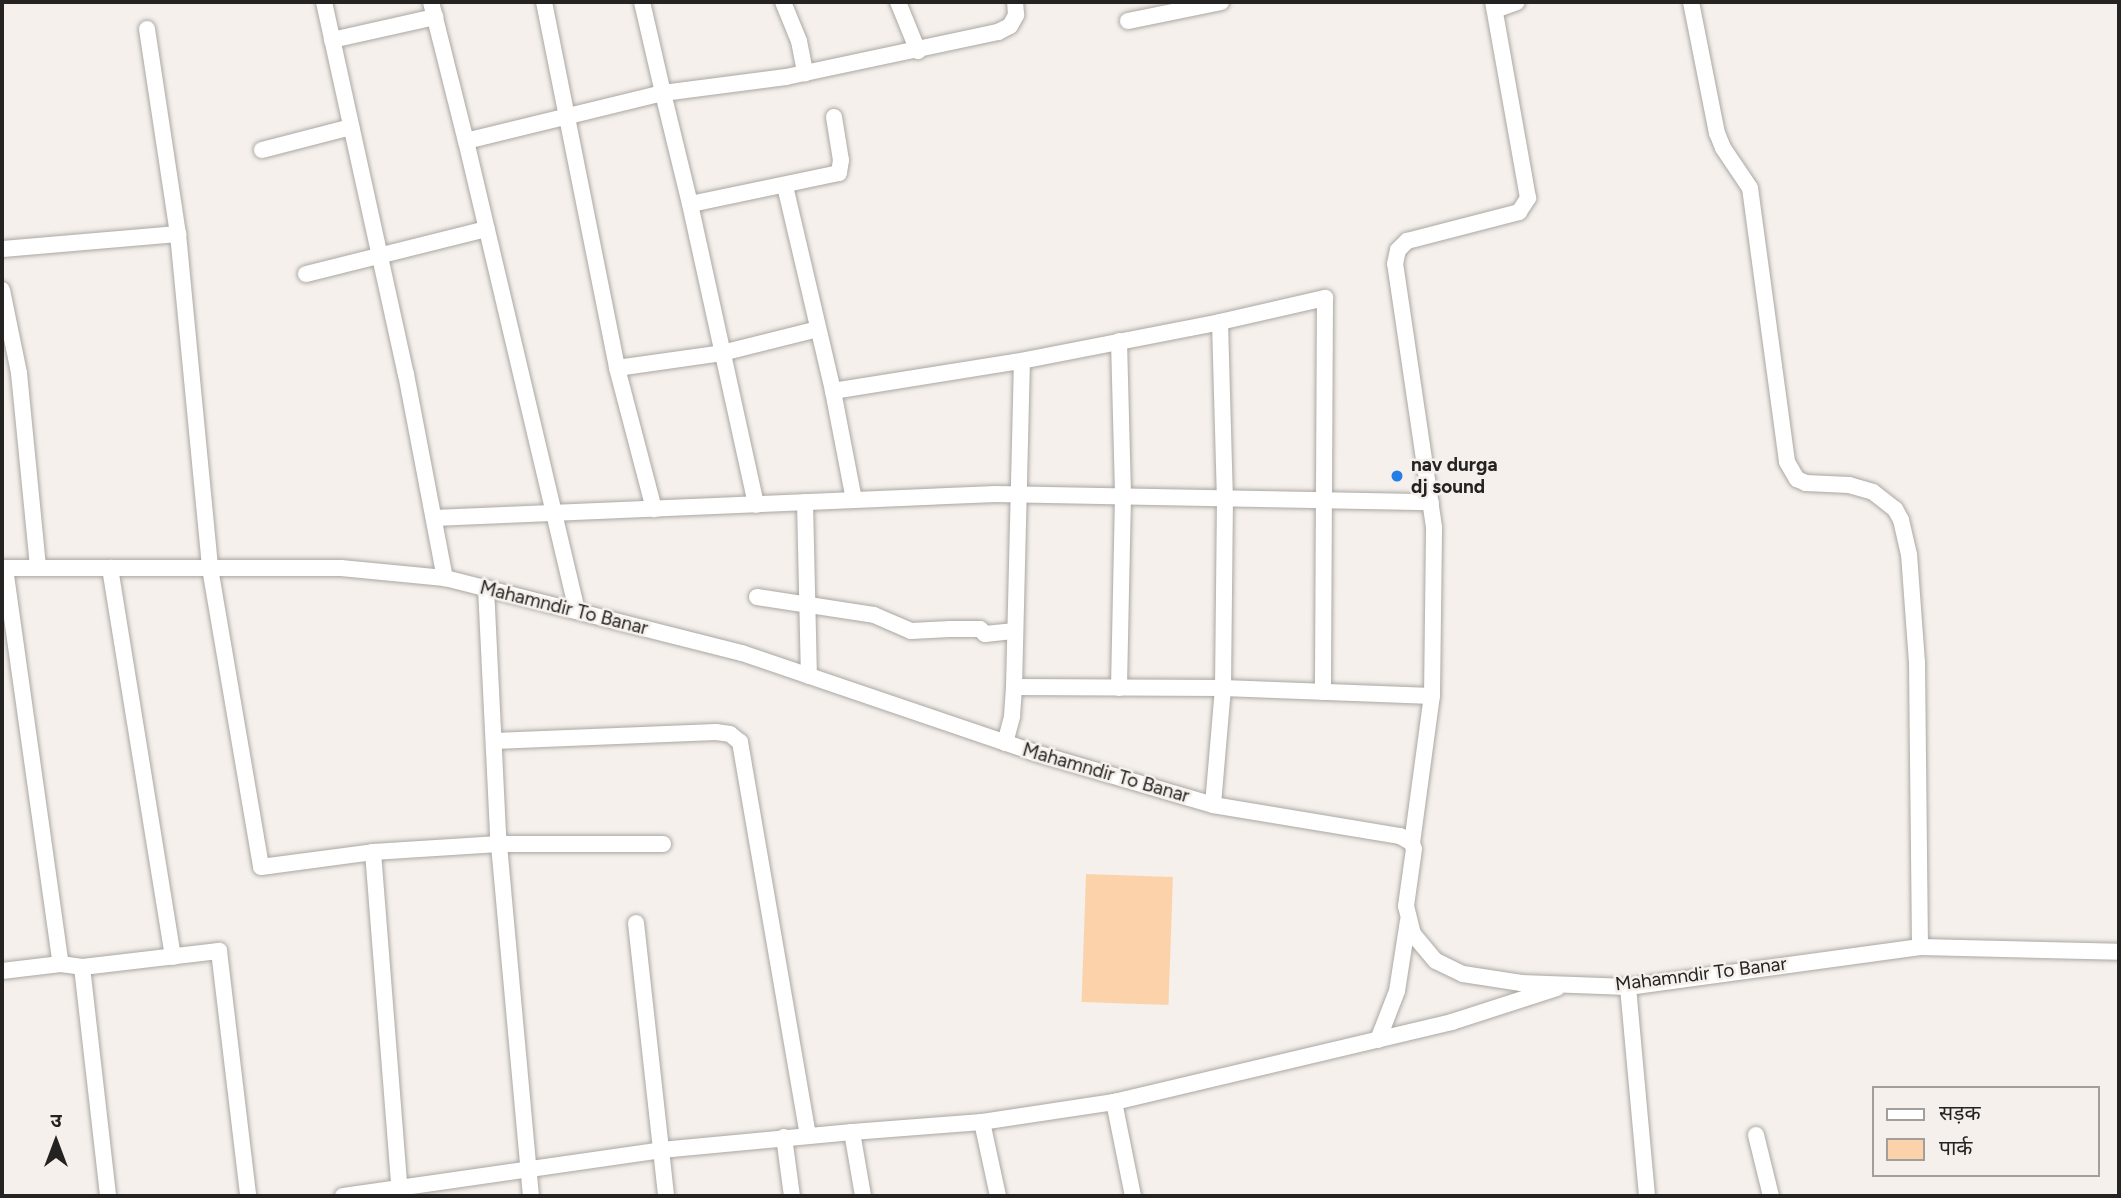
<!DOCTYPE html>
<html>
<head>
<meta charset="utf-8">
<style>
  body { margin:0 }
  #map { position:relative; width:2121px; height:1198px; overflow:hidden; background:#f5f0eb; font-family:Figtree,"Noto Sans Devanagari",sans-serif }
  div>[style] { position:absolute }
  .green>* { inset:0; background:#fcd2ab; transform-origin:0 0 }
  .roads { filter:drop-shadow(0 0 2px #aba7a3) drop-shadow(0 0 2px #aba7a3) }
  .street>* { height:16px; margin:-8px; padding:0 8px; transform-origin:8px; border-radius:8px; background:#fff }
  .dots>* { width:19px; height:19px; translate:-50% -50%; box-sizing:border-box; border:4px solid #f5f0eb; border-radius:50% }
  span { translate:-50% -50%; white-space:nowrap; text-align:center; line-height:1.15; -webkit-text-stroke:5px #f5f0eb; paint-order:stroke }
  .poi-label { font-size:19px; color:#252322; font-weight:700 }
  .left { translate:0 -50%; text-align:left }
  .street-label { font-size:19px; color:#252322 }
  .frame { position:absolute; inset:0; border:4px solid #252322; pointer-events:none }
  .legend { position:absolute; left:1872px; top:1086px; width:228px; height:91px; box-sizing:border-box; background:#f5f0eb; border:2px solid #a29e9b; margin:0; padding:9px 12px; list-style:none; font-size:21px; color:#252322 }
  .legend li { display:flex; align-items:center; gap:14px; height:35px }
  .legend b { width:35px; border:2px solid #a29e9b }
  .north { position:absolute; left:21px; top:1107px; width:70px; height:70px; -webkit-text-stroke:5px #f5f0eb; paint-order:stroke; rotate:0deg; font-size:19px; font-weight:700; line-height:28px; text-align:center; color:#252322 }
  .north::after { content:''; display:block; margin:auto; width:24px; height:32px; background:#252322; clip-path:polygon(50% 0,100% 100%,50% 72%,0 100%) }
</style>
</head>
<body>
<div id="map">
  <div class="green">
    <div style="left:1086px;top:874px;width:87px;height:128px;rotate:2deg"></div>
  </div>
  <div class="roads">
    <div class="street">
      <div style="left:324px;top:2px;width:381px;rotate:77.6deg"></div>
      <div style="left:406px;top:374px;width:208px;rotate:79.2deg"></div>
      <div style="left:431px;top:2px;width:143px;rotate:75.9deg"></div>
      <div style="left:466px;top:141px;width:203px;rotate:-13.7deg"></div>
      <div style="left:663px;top:93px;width:93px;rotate:-103deg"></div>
      <div style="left:544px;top:2px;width:373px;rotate:78.7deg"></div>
      <div style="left:617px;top:368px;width:146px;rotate:75.3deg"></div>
      <div style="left:783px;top:2px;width:42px;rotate:67.7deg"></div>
      <div style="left:799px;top:41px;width:33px;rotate:79deg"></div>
      <div style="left:898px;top:2px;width:53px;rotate:67.8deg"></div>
      <div style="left:1691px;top:2px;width:134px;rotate:78.8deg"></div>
      <div style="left:1717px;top:133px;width:16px;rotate:68deg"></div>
      <div style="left:1723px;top:148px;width:48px;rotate:56deg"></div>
      <div style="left:1750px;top:188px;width:276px;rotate:82.3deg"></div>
      <div style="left:1787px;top:462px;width:20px;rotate:60deg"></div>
      <div style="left:1797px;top:479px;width:10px;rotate:24deg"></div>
      <div style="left:1806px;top:483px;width:43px;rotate:2.7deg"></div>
      <div style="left:1849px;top:485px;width:25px;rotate:16deg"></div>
      <div style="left:1873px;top:492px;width:28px;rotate:38deg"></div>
      <div style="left:1895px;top:509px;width:13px;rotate:61deg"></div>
      <div style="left:1901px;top:520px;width:35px;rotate:77deg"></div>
      <div style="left:1909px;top:554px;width:108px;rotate:85.8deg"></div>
      <div style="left:1917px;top:662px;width:285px;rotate:89.4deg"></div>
      <div style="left:1495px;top:10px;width:23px;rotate:-20deg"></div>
      <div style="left:1128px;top:21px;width:95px;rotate:-11.5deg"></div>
      <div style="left:147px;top:29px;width:207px;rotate:81.4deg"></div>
      <div style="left:178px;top:234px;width:336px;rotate:84.5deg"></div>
      <div style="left:210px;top:568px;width:303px;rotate:80.3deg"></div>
      <div style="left:261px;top:867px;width:113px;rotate:-7.6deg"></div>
      <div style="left:373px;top:852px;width:126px;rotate:-3.6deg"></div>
      <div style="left:499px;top:844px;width:164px"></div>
      <div style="left:332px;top:40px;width:106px;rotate:-12.6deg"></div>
      <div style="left:834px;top:117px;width:44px;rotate:80.8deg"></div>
      <div style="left:841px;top:160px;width:13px;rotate:99deg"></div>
      <div style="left:839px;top:173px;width:152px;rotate:168.2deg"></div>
      <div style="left:690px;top:204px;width:114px;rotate:-103.7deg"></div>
      <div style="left:663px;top:93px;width:124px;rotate:-7.4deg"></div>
      <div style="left:786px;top:77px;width:217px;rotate:-12deg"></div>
      <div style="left:998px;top:32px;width:13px;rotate:-27deg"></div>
      <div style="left:1010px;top:26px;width:13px;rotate:-61deg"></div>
      <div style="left:1016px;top:15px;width:13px;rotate:-94deg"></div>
      <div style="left:466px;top:141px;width:483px;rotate:76.7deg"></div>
      <div style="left:262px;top:150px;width:92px;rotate:-14.5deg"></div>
      <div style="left:785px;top:186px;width:211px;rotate:76.8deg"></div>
      <div style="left:833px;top:391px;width:184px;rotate:-9.1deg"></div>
      <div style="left:1015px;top:362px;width:209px;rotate:-11deg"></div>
      <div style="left:1220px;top:322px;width:175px;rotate:88.4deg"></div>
      <div style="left:1225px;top:497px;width:191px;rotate:90.6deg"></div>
      <div style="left:1223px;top:688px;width:117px;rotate:94.9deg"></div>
      <div style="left:690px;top:204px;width:308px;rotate:77.6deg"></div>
      <div style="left:2px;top:249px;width:177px;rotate:-4.9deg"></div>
      <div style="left:306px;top:274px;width:186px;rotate:-14deg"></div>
      <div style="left:2px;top:290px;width:85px;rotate:78.4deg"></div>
      <div style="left:19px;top:373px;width:196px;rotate:84.4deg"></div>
      <div style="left:1220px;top:322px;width:108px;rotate:-12.9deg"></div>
      <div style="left:1325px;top:298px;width:394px;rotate:90.3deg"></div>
      <div style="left:1119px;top:341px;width:155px;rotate:88.5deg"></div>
      <div style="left:1123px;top:496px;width:192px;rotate:91.2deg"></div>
      <div style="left:617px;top:368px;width:106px;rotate:-8.1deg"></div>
      <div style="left:722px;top:353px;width:99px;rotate:-14deg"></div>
      <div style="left:833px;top:391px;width:111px;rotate:79.1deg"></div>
      <div style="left:805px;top:502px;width:174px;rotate:88.7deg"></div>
      <div style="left:434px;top:518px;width:562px;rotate:-2.45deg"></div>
      <div style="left:995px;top:494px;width:436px;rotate:1.1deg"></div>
      <div style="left:2px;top:568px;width:339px"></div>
      <div style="left:341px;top:568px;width:104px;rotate:5.5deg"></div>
      <div style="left:445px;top:578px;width:306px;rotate:14.2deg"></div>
      <div style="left:742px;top:653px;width:306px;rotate:18.8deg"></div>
      <div style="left:1032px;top:752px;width:189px;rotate:16.3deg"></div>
      <div style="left:1213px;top:805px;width:190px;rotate:9.4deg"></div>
      <div style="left:1400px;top:836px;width:14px;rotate:30deg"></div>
      <div style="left:1412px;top:843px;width:6px;rotate:72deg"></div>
      <div style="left:1414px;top:849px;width:58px;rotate:98deg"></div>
      <div style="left:1406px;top:906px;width:29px;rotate:76deg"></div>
      <div style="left:1413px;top:934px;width:35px;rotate:50deg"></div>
      <div style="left:1436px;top:961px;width:30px;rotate:26deg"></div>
      <div style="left:1463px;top:974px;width:59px;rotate:8.8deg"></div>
      <div style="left:1521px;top:983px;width:107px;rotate:2.1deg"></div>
      <div style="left:1628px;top:987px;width:295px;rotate:-7.8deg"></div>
      <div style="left:1920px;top:947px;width:199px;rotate:1.4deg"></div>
      <div style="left:5px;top:568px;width:400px;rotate:82deg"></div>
      <div style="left:110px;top:568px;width:394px;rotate:80.8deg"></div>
      <div style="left:486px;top:588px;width:246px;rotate:87.2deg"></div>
      <div style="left:498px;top:834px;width:364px;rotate:84.8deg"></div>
      <div style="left:757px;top:597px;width:118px;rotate:8.7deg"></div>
      <div style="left:874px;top:615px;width:40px;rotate:23.4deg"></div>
      <div style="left:911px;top:631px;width:39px;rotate:-3deg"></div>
      <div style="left:950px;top:629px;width:30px"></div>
      <div style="left:980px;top:629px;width:7px;rotate:45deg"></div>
      <div style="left:985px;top:634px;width:30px;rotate:-6deg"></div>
      <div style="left:1014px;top:687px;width:326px;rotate:-88.6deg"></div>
      <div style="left:494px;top:741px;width:222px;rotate:-2.3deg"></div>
      <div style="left:716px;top:732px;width:14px;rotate:8deg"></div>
      <div style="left:730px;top:734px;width:13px;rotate:39deg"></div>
      <div style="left:740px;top:742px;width:398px;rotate:80.2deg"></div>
      <div style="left:1005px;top:743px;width:28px;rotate:-75deg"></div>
      <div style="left:1012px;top:716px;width:29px;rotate:-86deg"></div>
      <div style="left:1014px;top:687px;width:209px;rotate:0.3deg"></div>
      <div style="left:1223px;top:688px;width:209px;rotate:2.2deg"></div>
      <div style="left:1412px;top:843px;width:148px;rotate:-82.3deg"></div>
      <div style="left:1432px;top:696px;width:169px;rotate:-89.3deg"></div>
      <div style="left:1434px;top:527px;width:266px;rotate:-98.4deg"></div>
      <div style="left:1395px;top:264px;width:14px;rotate:-78deg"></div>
      <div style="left:1398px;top:250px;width:13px;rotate:-45deg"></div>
      <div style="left:1407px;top:241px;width:116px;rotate:-14.5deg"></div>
      <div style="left:1519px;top:212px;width:17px;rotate:-57deg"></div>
      <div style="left:1528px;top:198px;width:199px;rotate:-100.1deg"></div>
      <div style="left:373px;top:852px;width:345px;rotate:85.5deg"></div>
      <div style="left:636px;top:923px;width:275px;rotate:83.7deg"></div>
      <div style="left:82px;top:967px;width:230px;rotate:83.5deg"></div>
      <div style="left:2px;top:971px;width:59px;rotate:-6.8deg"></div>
      <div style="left:61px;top:964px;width:21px;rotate:8deg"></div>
      <div style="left:82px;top:967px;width:138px;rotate:-6.7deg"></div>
      <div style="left:219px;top:951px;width:247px;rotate:83.2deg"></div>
      <div style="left:1628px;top:987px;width:210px;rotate:84.8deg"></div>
      <div style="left:1378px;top:1040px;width:53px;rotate:-68.8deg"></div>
      <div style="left:1397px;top:991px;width:71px;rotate:-81.1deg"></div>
      <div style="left:1114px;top:1102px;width:96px;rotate:78.6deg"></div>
      <div style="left:982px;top:1122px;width:76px;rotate:77.8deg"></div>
      <div style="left:852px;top:1132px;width:130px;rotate:-4.4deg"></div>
      <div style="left:982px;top:1122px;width:134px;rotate:-8.6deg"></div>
      <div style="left:1114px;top:1102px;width:347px;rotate:-13.3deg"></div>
      <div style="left:1452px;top:1022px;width:110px;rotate:-17.9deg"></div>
      <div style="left:1756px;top:1135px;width:63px;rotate:76.2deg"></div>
      <div style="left:784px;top:1137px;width:60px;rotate:82.3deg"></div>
      <div style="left:343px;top:1196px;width:321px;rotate:-8.2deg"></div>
      <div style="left:661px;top:1150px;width:192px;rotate:-5.4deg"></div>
      <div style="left:852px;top:1132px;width:65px;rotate:80.2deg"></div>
    </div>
  </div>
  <div class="dots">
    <div style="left:1397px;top:476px;background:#237ee8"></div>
  </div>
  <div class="poi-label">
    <span class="left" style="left:1411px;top:476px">nav durga<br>dj sound</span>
  </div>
  <div class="street-label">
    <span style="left:564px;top:608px;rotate:14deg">Mahamndir To Banar</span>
    <span style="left:1106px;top:773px;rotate:16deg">Mahamndir To Banar</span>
    <span style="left:1701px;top:974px;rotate:-7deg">Mahamndir To Banar</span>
  </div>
  <div class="frame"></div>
  <ul class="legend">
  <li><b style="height:9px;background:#fff"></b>सड़क</li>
  <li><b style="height:19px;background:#fcd2ab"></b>पार्क</li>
  </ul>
  <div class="north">उ</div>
</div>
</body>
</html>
